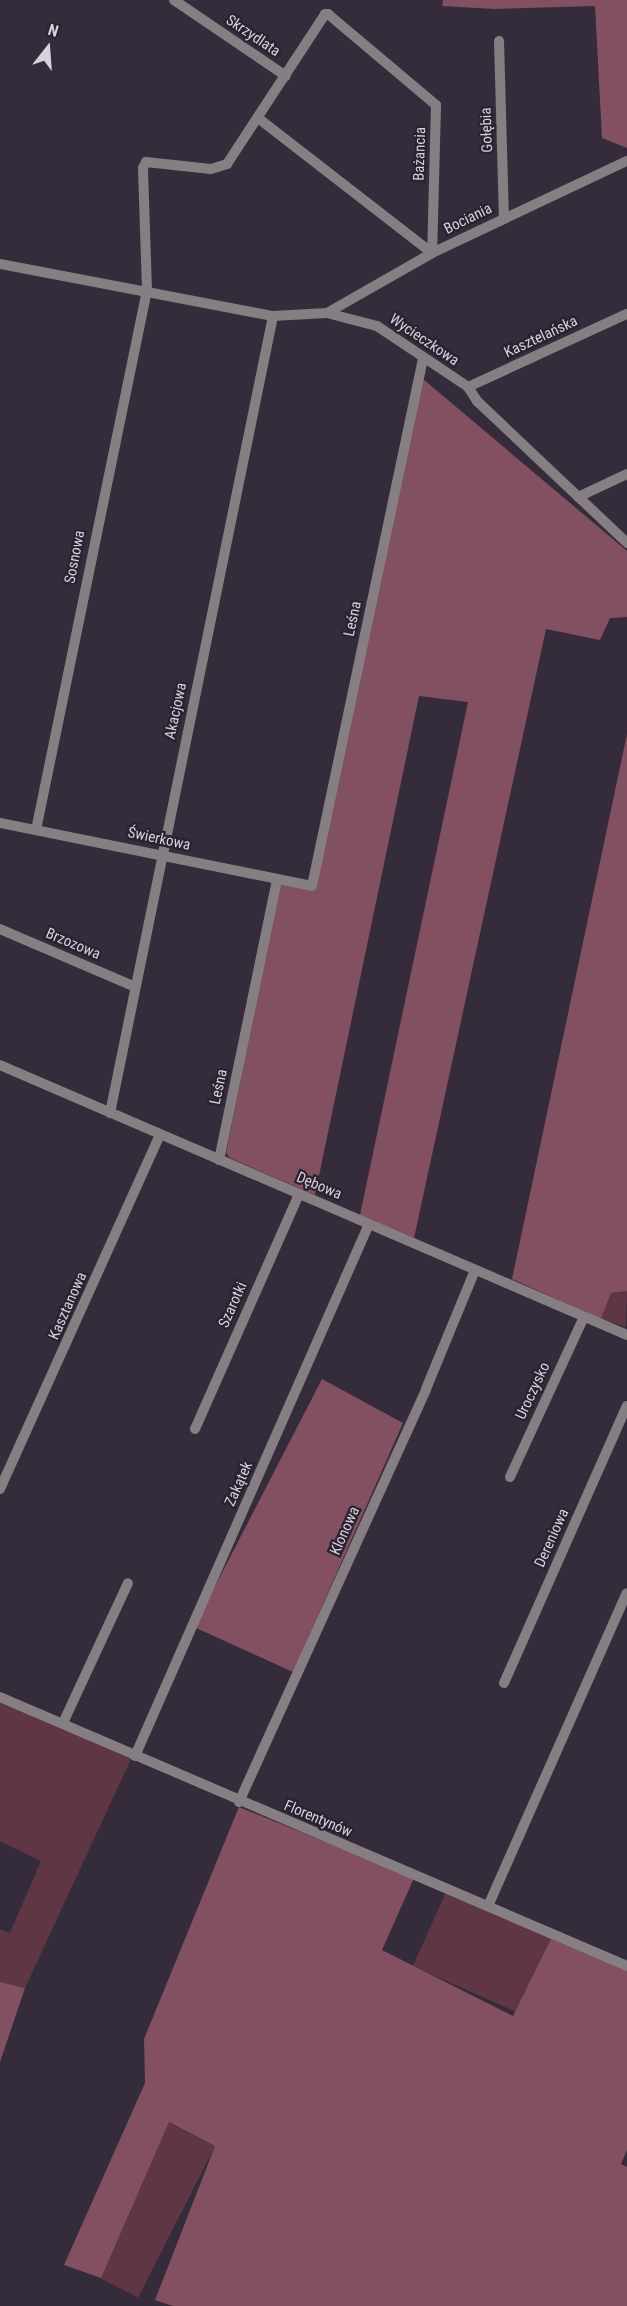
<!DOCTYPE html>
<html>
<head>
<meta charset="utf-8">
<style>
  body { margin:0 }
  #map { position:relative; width:627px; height:2306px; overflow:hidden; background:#342c3b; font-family:"Roboto Condensed",sans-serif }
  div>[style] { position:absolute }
  .green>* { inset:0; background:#5f3643; transform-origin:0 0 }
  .forest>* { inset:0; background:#825060 }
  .minor>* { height:10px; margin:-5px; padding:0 5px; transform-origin:5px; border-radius:5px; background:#857e83 }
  span { translate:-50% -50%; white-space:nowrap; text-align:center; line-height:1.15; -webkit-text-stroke:4.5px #2a2230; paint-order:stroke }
  .street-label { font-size:15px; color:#d6d1db }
  .north { position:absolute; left:18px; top:18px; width:60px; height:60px; -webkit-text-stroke:4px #2a2230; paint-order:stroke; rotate:17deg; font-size:16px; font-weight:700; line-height:24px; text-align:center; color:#d6d1db }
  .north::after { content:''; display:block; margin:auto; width:21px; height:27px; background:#d6d1db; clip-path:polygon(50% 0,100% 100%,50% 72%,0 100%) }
</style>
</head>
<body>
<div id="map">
  <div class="green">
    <div style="clip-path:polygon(627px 1291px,626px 1327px,601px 1319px,611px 1293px)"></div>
    <div style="clip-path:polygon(0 1700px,131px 1759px,25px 1988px,0 1982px,0 1929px,10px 1933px,41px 1861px,0 1841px)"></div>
    <div style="left:446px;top:1892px;width:115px;height:81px;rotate:24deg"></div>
    <div style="left:168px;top:2122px;width:53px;height:170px;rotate:27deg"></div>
  </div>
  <div class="forest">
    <div style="clip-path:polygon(443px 0,627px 0,627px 148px,602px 138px,595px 6px,495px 9px,442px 6px)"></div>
    <div style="clip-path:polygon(423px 379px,627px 551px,627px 617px,610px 618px,600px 640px,546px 629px,414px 1238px,360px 1215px,468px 702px,419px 696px,315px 1195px,230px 1158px,226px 1153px,280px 882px,313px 888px)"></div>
    <div style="clip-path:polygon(627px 734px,627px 1291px,611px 1293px,601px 1319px,512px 1279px)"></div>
    <div style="clip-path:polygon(322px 1379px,403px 1423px,293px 1672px,194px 1627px)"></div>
    <div style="clip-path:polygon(239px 1807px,414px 1878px,382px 1950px,513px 2016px,551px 1939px,627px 1971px,627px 2150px,621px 2164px,627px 2167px,627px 2306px,173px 2306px,155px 2300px,215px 2146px,169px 2122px,101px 2278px,64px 2265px,145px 2083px,144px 2039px)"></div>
    <div style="clip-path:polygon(0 1982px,25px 1988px,0 2062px)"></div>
  </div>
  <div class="minor">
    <div style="left:174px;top:0;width:135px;rotate:34.2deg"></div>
    <div style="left:499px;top:41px;width:177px;rotate:88.4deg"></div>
    <div style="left:0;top:264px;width:278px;rotate:10.8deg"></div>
    <div style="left:273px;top:316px;width:54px;rotate:-3.2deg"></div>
    <div style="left:327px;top:313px;width:52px;rotate:14.6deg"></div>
    <div style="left:377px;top:326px;width:110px;rotate:33.8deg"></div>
    <div style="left:468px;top:387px;width:17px;rotate:57deg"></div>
    <div style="left:477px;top:401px;width:207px;rotate:43.4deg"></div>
    <div style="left:327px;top:313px;width:121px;rotate:-29.7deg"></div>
    <div style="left:432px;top:253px;width:216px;rotate:-25.3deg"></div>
    <div style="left:468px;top:387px;width:175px;rotate:-24.7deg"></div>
    <div style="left:578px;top:497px;width:54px;rotate:-25.1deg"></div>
    <div style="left:0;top:823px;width:318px;rotate:11.4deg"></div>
    <div style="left:312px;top:886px;width:539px;rotate:-78.11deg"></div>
    <div style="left:36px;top:830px;width:551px;rotate:-78.38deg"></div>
    <div style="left:147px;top:290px;width:122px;rotate:-91.9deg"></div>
    <div style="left:143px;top:168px;width:7px;rotate:-63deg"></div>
    <div style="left:146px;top:162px;width:65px;rotate:6.1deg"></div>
    <div style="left:211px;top:169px;width:17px;rotate:-17deg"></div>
    <div style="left:227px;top:164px;width:179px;rotate:-56.8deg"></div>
    <div style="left:325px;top:14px;width:3px"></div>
    <div style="left:328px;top:14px;width:141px;rotate:40.1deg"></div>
    <div style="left:436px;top:105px;width:148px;rotate:91.5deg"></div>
    <div style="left:432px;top:253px;width:219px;rotate:-142.2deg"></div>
    <div style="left:0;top:929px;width:147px;rotate:23.2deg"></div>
    <div style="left:0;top:1065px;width:683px;rotate:23.3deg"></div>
    <div style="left:110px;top:1113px;width:813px;rotate:-78.44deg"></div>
    <div style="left:219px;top:1160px;width:286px;rotate:-78.3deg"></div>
    <div style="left:195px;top:1429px;width:257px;rotate:-66.1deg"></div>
    <div style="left:510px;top:1477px;width:176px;rotate:-65.2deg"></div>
    <div style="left:0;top:1489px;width:389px;rotate:-65.7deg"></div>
    <div style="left:504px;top:1683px;width:303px;rotate:-66.1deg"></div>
    <div style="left:0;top:1697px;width:682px;rotate:23.22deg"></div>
    <div style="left:63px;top:1723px;width:154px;rotate:-65.1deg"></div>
    <div style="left:135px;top:1756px;width:581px;rotate:-66.26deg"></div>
    <div style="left:239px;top:1802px;width:453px;rotate:-65.6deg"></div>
    <div style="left:426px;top:1389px;width:129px;rotate:-67.6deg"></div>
    <div style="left:488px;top:1906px;width:342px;rotate:-66.1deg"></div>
  </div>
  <div class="street-label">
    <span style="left:253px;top:36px;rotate:34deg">Skrzydlata</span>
    <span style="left:487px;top:130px;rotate:-92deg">Gołębia</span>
    <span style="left:420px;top:154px;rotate:-88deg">Bażancia</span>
    <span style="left:468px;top:219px;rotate:-26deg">Bociania</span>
    <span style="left:541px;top:337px;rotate:-25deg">Kasztelańska</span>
    <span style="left:424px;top:340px;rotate:34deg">Wycieczkowa</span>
    <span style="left:75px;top:557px;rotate:-79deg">Sosnowa</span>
    <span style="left:353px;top:619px;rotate:-78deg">Leśna</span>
    <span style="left:176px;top:711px;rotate:-78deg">Akacjowa</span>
    <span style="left:159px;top:839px;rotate:12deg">Świerkowa</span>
    <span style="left:73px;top:944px;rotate:23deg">Brzozowa</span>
    <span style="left:219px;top:1087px;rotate:-78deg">Leśna</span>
    <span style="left:319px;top:1186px;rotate:23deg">Dębowa</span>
    <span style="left:233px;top:1305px;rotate:-66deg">Szarotki</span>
    <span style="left:68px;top:1306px;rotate:-66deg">Kasztanowa</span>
    <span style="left:533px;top:1391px;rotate:-65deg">Uroczysko</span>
    <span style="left:239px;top:1484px;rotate:-66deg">Zakątek</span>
    <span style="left:345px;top:1531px;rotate:-66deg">Klonowa</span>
    <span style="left:552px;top:1538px;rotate:-66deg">Dereniowa</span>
    <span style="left:318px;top:1819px;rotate:23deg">Florentynów</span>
  </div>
  <div class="north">N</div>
</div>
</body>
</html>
